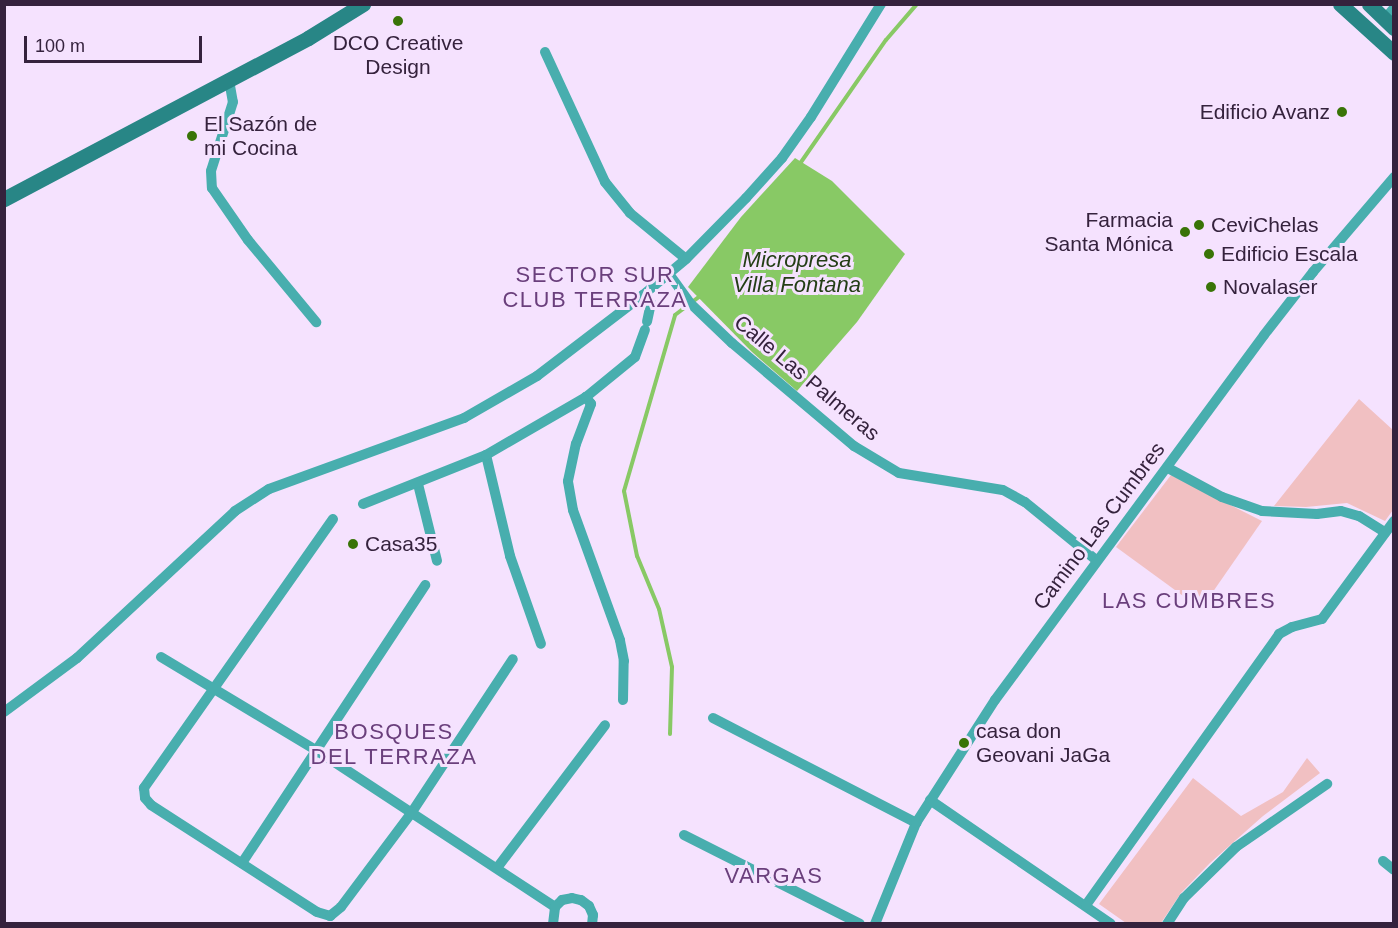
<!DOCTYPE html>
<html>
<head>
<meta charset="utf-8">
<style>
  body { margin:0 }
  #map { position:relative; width:1398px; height:928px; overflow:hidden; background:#f5e2fe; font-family:Helvetica,sans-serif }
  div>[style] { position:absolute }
  .green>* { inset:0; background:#f1c0c2 }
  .water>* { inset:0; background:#88c965 }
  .stream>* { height:4px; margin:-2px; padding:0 2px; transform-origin:2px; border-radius:2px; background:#88c965 }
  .street>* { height:10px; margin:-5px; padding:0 5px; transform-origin:5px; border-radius:5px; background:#48aeae }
  .secondary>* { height:15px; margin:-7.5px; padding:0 7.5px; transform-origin:7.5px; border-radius:7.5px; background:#288686 }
  .dots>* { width:16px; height:16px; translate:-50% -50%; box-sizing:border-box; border:3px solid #f5e2fe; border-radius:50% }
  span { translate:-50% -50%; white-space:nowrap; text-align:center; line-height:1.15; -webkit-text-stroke:6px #f5e2fe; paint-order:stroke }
  .poi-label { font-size:21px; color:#35223d }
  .right { translate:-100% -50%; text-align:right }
  .left { translate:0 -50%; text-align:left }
  .street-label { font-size:21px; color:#35223d }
  .water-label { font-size:22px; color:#243e16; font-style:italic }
  .neighbourhood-label { font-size:22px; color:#6a3f7c; letter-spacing:1.5px }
  .frame { position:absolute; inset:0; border:6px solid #35223d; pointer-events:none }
  .scale { position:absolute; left:24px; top:36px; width:178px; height:27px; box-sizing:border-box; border:3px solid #35223d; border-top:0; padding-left:8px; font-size:18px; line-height:21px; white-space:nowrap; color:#35223d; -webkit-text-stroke:4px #f5e2fe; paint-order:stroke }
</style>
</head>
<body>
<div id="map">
  <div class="green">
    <div style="clip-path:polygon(1359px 399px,1393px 430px,1393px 510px,1385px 521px,1347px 503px,1306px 507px,1274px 506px)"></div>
    <div style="clip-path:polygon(1171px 475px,1262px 521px,1201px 609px,1116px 547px)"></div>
    <div style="clip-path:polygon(1307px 758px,1320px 773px,1263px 816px,1210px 863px,1181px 893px,1161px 923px,1126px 923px,1099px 904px,1193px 778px,1241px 816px,1283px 792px)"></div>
  </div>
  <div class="water">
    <div style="clip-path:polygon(795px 158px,832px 181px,905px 254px,857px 322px,797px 391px,752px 352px,688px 287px,741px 217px)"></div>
  </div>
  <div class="stream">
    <div style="left:799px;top:165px;width:152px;rotate:-55.2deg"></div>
    <div style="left:886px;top:40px;width:48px;rotate:-49.3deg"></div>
    <div style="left:670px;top:734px;width:67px;rotate:-88.3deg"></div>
    <div style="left:672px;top:667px;width:59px;rotate:-102.6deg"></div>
    <div style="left:659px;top:609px;width:57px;rotate:-112.5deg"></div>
    <div style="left:637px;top:556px;width:66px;rotate:-101.3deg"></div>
    <div style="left:624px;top:491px;width:183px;rotate:-73.8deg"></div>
    <div style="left:675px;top:315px;width:30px;rotate:-37deg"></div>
  </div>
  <div class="street">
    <div style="left:1385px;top:19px;width:14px;rotate:-51deg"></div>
    <div style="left:545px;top:52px;width:143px;rotate:65.2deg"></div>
    <div style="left:605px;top:182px;width:40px;rotate:51deg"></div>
    <div style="left:630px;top:213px;width:72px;rotate:39.4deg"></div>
    <div style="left:229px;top:80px;width:22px;rotate:80deg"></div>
    <div style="left:233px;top:102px;width:72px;rotate:107.7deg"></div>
    <div style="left:211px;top:171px;width:17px;rotate:87deg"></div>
    <div style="left:212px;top:188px;width:63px;rotate:55.3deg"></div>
    <div style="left:248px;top:240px;width:107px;rotate:50.3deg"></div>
    <div style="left:669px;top:274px;width:37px;rotate:54deg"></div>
    <div style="left:691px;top:304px;width:57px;rotate:43.6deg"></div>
    <div style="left:732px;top:343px;width:160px;rotate:40.2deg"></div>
    <div style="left:854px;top:446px;width:52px;rotate:31deg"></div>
    <div style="left:899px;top:473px;width:105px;rotate:9.3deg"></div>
    <div style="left:1003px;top:490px;width:25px;rotate:29deg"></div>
    <div style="left:1025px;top:502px;width:92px;rotate:39.2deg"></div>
    <div style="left:643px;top:295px;width:11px;rotate:45deg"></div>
    <div style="left:651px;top:303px;width:19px;rotate:102deg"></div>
    <div style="left:486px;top:455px;width:104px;rotate:76.6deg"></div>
    <div style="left:510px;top:556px;width:93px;rotate:70.6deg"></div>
    <div style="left:1168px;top:468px;width:61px;rotate:28.2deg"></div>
    <div style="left:1222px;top:497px;width:42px;rotate:19.3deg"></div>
    <div style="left:1262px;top:511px;width:55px;rotate:3.1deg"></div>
    <div style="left:1317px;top:514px;width:24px;rotate:-7deg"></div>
    <div style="left:1341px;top:511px;width:19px;rotate:16deg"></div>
    <div style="left:1359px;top:516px;width:31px;rotate:32deg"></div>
    <div style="left:418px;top:484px;width:79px;rotate:76.1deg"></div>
    <div style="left:363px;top:504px;width:132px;rotate:-21.7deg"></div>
    <div style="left:486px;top:455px;width:116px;rotate:-30.1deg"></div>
    <div style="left:333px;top:519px;width:329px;rotate:125.1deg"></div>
    <div style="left:144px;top:788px;width:10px;rotate:84deg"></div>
    <div style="left:145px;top:798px;width:9px;rotate:49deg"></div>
    <div style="left:151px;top:805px;width:197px;rotate:32.8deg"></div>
    <div style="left:317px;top:912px;width:14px;rotate:17deg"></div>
    <div style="left:330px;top:916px;width:14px;rotate:-39deg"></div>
    <div style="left:341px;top:907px;width:119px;rotate:-53.2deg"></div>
    <div style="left:412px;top:812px;width:183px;rotate:-56.6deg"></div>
    <div style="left:161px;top:657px;width:181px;rotate:31deg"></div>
    <div style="left:316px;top:750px;width:286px;rotate:33.3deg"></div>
    <div style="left:623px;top:700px;width:39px;rotate:-89deg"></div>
    <div style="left:624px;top:661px;width:21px;rotate:-101deg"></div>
    <div style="left:620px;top:640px;width:138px;rotate:-109.9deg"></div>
    <div style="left:573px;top:510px;width:29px;rotate:-100deg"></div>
    <div style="left:568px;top:481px;width:38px;rotate:-78deg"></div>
    <div style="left:576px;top:444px;width:43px;rotate:-69.4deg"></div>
    <div style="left:591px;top:404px;width:9px;rotate:-126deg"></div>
    <div style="left:586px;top:397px;width:63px;rotate:-39.2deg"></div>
    <div style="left:635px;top:357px;width:29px;rotate:-70deg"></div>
    <div style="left:4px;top:712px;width:91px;rotate:-36.5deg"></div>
    <div style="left:77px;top:658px;width:216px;rotate:-42.9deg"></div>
    <div style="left:235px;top:511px;width:40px;rotate:-32.9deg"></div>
    <div style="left:269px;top:489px;width:208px;rotate:-20deg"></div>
    <div style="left:464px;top:418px;width:84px;rotate:-29.9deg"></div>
    <div style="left:537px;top:376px;width:133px;rotate:-37.4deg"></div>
    <div style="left:643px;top:295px;width:56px;rotate:-39.9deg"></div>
    <div style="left:686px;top:259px;width:86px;rotate:-45.5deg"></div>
    <div style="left:746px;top:198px;width:54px;rotate:-48deg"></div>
    <div style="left:782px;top:158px;width:50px;rotate:-54.7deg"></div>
    <div style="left:811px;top:117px;width:133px;rotate:-58.2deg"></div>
    <div style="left:713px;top:718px;width:229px;rotate:27.3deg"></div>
    <div style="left:930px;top:800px;width:219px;rotate:34.4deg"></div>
    <div style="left:684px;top:835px;width:197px;rotate:26.8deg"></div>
    <div style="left:1383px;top:861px;width:14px;rotate:39deg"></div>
    <div style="left:242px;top:863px;width:333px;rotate:-56.6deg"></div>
    <div style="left:497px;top:868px;width:179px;rotate:-52.9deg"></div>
    <div style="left:1086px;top:905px;width:333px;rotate:-54.5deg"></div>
    <div style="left:1279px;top:634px;width:15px;rotate:-28deg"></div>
    <div style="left:1292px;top:627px;width:31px;rotate:-15deg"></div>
    <div style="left:1322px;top:619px;width:122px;rotate:-53.7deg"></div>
    <div style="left:553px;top:924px;width:17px;rotate:-83deg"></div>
    <div style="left:555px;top:907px;width:10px;rotate:-45deg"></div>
    <div style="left:562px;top:900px;width:10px;rotate:-11deg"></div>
    <div style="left:572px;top:898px;width:9px;rotate:13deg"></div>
    <div style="left:581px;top:900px;width:10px;rotate:37deg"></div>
    <div style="left:589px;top:906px;width:10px;rotate:66deg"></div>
    <div style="left:593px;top:915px;width:9px;rotate:96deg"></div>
    <div style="left:875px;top:924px;width:109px;rotate:-67.9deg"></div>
    <div style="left:916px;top:823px;width:146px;rotate:-57.3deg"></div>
    <div style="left:995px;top:700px;width:453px;rotate:-53.6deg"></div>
    <div style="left:1264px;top:335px;width:80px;rotate:-52.1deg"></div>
    <div style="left:1313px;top:272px;width:125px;rotate:-49.5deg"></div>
    <div style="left:1167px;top:924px;width:31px;rotate:-57deg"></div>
    <div style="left:1184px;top:898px;width:73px;rotate:-44.4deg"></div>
    <div style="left:1236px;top:847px;width:111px;rotate:-34.7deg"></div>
  </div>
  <div class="secondary">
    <div style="left:1340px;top:4px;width:73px;rotate:42.2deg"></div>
    <div style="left:1369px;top:4px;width:35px;rotate:44deg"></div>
    <div style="left:4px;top:199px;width:344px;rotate:-27.9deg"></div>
    <div style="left:308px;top:38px;width:65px;rotate:-31.7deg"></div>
  </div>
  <div class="dots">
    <div style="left:398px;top:21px;background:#397407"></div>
    <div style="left:1342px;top:112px;background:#397407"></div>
    <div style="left:192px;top:136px;background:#397407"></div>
    <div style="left:1199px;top:225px;background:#397407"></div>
    <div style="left:1185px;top:232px;background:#397407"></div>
    <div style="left:1209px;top:254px;background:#397407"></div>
    <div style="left:1211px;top:287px;background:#397407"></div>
    <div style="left:353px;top:544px;background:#397407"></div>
    <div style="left:964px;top:743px;background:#397407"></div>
  </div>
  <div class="poi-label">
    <span style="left:398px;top:55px">DCO Creative<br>Design</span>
    <span class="right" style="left:1330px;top:112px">Edificio Avanz</span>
    <span class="left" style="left:204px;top:136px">El Sazón de<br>mi Cocina</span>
    <span class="right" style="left:1173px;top:232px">Farmacia<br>Santa Mónica</span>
    <span class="left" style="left:1211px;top:225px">CeviChelas</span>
    <span class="left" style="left:1221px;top:254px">Edificio Escala</span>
    <span class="left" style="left:1223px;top:287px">Novalaser</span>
    <span class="left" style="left:365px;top:544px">Casa35</span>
    <span class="left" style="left:976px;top:743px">casa don<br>Geovani JaGa</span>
  </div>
  <div class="street-label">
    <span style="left:807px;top:378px;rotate:40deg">Calle Las Palmeras</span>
    <span style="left:1099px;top:526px;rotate:-53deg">Camino Las Cumbres</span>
  </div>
  <div class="water-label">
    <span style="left:797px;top:272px">Micropresa<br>Villa Fontana</span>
  </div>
  <div class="neighbourhood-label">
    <span style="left:595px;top:287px">SECTOR SUR<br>CLUB TERRAZA</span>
    <span style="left:1189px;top:601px">LAS CUMBRES</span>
    <span style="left:394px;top:744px">BOSQUES<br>DEL TERRAZA</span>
    <span style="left:774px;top:876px">VARGAS</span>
  </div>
  <div class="frame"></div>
  <div class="scale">100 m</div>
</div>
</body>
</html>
